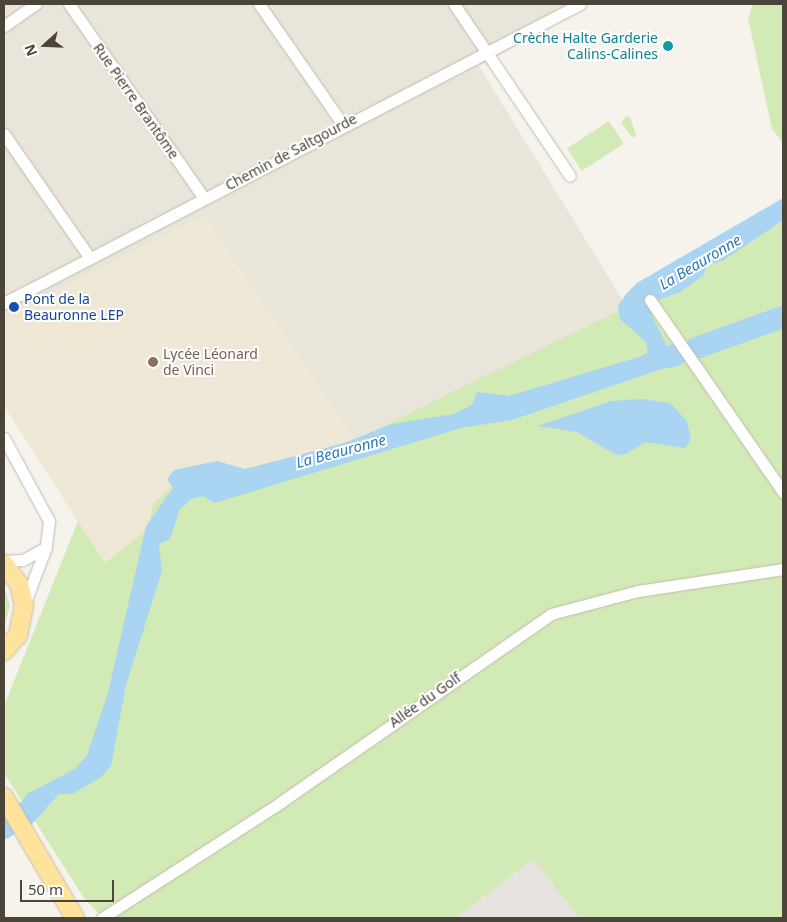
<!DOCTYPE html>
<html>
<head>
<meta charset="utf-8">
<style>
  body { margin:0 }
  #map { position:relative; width:787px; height:922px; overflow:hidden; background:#f6f3ec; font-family:"Noto Sans",sans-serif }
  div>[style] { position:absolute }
  .residential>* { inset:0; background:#eae5da }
  .industrial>* { inset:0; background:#e6e2dd }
  .education>* { inset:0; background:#efe8d6 }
  .green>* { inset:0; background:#d2eab5; transform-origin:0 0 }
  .water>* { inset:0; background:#a9d4f2 }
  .river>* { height:22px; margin:-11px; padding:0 11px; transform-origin:11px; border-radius:11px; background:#a9d4f2 }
  .roads { filter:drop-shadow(0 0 1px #c2bbae) drop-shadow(0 0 1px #c2bbae) }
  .minor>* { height:11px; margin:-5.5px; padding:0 5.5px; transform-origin:5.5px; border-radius:5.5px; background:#fff }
  .primary>* { height:18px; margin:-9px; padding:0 9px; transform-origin:9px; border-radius:9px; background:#ffe39c }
  .dots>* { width:14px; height:14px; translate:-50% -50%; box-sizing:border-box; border:2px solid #fff; border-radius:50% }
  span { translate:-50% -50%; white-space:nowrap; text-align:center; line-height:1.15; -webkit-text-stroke:4px #fff; paint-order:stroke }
  .culture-label { font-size:14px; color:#0d838f }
  .right { translate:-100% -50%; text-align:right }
  .street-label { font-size:14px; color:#4b4439 }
  .transit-label { font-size:14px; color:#164399 }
  .left { translate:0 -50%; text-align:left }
  .education-label { font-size:14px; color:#785e54 }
  .water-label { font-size:15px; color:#2e7ab2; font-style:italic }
  .frame { position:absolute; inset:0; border:5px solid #4b4439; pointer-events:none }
  .north { position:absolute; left:20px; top:20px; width:50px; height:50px; -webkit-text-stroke:4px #fff; paint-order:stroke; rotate:250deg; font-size:14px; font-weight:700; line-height:20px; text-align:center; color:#4b4439 }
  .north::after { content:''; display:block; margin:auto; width:18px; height:22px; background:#4b4439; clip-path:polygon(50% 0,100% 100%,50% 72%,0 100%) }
  .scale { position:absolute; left:20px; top:880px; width:94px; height:22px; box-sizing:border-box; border:2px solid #4b4439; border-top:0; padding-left:6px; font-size:15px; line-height:18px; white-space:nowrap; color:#4b4439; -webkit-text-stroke:4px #fff; paint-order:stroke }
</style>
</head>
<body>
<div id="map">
  <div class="residential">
    <div style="clip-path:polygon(4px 4px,590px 4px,479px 66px,627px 307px,354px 440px,204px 216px,4px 318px)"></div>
  </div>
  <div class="industrial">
    <div style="clip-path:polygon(533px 859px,579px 918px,455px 918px)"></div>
  </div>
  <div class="education">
    <div style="clip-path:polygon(204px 216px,354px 440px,234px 473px,105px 564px,4px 406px,4px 318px)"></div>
  </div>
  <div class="green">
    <div style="clip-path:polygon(753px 4px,783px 4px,783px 143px,772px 129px,748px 18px)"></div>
    <div style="clip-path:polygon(626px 116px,630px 117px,636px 135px,633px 138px,621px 123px)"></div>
    <div style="left:609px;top:121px;width:27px;height:50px;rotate:57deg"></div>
    <div style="clip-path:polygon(783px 219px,783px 918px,579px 918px,533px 859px,455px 918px,103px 918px,84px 898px,4px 773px,4px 706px,78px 521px,105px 563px,149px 528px,153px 504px,186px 473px,234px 473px,354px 440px,659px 291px)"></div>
    <div style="clip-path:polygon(4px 587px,10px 605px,4px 628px)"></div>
  </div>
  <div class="water">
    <div style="clip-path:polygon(783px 198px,783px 220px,724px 260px,706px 266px,704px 275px,680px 292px,653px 302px,652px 316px,674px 360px,665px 368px,512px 420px,461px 428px,241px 495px,214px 503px,203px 496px,191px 499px,180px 509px,170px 539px,159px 544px,162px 571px,126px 685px,111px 766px,100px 778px,72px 794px,59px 794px,31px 825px,17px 810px,27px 794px,75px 769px,87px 755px,108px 693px,146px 526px,173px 488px,167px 479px,174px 470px,217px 461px,245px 469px,344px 443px,392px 424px,454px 414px,472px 405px,477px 392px,509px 396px,642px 356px,648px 352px,646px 342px,620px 319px,618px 306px,626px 294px,637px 283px)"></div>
    <div style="clip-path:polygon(642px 399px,670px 403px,687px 421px,691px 440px,685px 448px,645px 442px,626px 454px,616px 455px,577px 432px,538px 426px,611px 401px)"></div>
  </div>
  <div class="river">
    <div style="left:696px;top:348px;width:92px;rotate:-19.6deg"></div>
    <div style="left:668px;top:357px;width:8px;rotate:-14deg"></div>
    <div style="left:4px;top:828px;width:36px;rotate:-36deg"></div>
  </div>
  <div class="roads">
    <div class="minor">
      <div style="left:69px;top:4px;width:236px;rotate:55.2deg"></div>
      <div style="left:259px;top:4px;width:147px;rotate:55.2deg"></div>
      <div style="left:454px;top:4px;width:207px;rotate:56deg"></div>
      <div style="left:4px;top:26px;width:39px;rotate:-35deg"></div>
      <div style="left:4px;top:134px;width:151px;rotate:55.3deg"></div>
      <div style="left:650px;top:300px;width:234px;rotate:55.3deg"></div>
      <div style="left:4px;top:303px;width:649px;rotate:-27.43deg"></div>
      <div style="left:4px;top:438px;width:94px;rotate:61.5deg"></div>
      <div style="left:49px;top:521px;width:26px;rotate:97deg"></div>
      <div style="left:46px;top:547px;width:62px;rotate:110.8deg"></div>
      <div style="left:4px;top:561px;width:19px;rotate:-3deg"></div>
      <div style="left:23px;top:560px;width:26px;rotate:-29deg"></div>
      <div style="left:102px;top:918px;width:213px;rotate:-32.9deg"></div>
      <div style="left:281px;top:802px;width:329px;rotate:-34.8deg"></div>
      <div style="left:551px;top:614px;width:90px;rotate:-14.8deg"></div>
      <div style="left:638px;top:591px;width:147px;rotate:-8.6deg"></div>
    </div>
    <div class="primary">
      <div style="left:4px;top:564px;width:25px;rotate:53deg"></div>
      <div style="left:19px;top:584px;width:22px;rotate:77deg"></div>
      <div style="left:24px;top:605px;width:31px;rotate:101deg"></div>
      <div style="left:18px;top:635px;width:21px;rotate:131deg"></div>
      <div style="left:4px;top:797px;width:140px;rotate:59.6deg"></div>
    </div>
  </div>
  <div class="dots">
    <div style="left:668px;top:46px;background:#0f9aa8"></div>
    <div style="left:14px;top:307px;background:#1a4fb4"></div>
    <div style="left:153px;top:362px;background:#8d6e63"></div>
  </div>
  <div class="culture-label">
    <span class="right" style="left:658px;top:46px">Crèche Halte Garderie<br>Calins-Calines</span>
  </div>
  <div class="street-label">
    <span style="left:136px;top:101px;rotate:55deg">Rue Pierre Brantôme</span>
    <span style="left:291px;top:152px;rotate:-28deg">Chemin de Saltgourde</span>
    <span style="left:425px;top:700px;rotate:-35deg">Allée du Golf</span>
  </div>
  <div class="transit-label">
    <span class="left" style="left:24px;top:307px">Pont de la<br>Beauronne LEP</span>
  </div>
  <div class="education-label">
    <span class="left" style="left:163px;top:362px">Lycée Léonard<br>de Vinci</span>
  </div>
  <div class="water-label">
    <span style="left:700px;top:262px;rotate:-31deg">La Beauronne</span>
    <span style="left:341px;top:451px;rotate:-15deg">La Beauronne</span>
  </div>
  <div class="frame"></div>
  <div class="north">N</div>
  <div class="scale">50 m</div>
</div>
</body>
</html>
